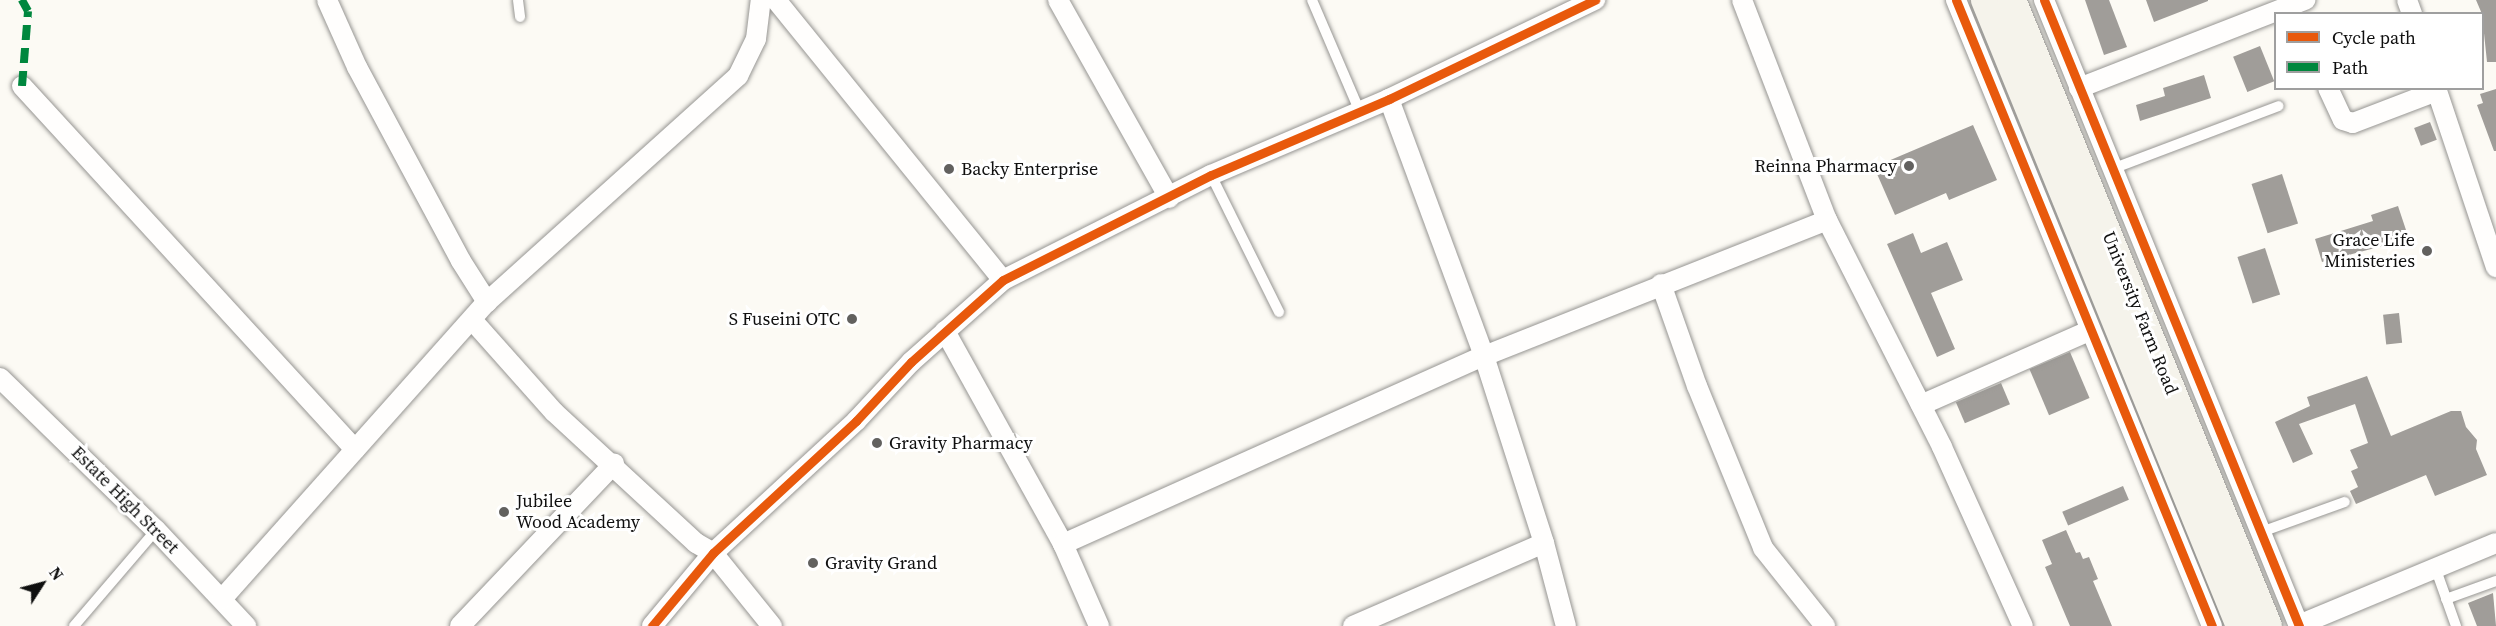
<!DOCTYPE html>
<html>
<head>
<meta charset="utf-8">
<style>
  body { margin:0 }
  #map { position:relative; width:2496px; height:626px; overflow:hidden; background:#fcfaf4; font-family:"Source Serif 4",serif }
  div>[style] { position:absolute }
  .building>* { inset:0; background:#a09d99; transform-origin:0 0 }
  .roads { filter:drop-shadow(0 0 2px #969592) drop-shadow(0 0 2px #969592) }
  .lane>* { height:10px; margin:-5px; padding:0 5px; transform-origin:5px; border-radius:5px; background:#fffefd }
  .street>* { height:20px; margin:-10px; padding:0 10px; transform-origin:10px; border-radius:10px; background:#fffefd }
  .secondary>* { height:28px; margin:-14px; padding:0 14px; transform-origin:14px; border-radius:14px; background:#f5f3eb }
  .quiet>* { height:8px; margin-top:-4px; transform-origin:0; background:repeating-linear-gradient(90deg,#00873e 0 15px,transparent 0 23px) }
  .cycleway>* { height:9px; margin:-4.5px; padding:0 4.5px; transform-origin:4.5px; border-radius:4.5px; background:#e8590c }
  .dots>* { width:16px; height:16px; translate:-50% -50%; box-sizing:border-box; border:3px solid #fff; border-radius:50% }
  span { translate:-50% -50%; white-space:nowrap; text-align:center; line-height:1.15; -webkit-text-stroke:6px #fff; paint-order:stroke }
  .poi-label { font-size:18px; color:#0f0f0f }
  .right { translate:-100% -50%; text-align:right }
  .left { translate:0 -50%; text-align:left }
  .street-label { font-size:18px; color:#0f0f0f }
  .legend { position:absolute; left:2274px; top:12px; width:210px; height:78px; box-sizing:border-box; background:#fff; border:2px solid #9f9f9f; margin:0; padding:8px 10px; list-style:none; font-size:18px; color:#0f0f0f }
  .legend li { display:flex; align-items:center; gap:12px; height:30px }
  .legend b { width:30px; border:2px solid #9f9f9f }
  .north { position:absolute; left:12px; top:554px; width:60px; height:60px; -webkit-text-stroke:4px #fff; paint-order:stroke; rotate:54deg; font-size:16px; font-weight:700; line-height:24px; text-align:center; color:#0f0f0f }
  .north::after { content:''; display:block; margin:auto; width:21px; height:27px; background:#0f0f0f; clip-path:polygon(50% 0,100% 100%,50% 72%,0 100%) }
</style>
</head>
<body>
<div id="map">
  <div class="building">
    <div style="clip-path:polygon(2085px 0,2109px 0,2127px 47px,2104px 55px)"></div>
    <div style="clip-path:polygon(2146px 0,2208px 0,2208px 1px,2154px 22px)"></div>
    <div style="clip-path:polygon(2476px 0,2496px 0,2496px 62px,2487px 62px,2482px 14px)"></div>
    <div style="left:2260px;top:46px;width:38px;height:29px;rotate:68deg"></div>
    <div style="clip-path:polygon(2204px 75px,2211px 98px,2140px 121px,2136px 105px,2165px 96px,2163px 88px)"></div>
    <div style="clip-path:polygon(2496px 89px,2496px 151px,2494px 151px,2477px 105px,2483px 103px,2480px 94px)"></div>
    <div style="left:2430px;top:122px;width:19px;height:17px;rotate:69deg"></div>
    <div style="clip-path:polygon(1973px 125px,1997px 180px,1949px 200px,1946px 193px,1895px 215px,1874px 167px)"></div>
    <div style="left:2282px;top:174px;width:52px;height:32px;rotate:72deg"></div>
    <div style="clip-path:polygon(2398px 206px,2409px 239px,2322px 262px,2315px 239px,2373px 221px,2371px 215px)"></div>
    <div style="clip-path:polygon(1913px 233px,1921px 253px,1947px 242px,1963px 280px,1931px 293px,1955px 349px,1937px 357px,1887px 244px)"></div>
    <div style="left:2265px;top:248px;width:49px;height:29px;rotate:72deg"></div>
    <div style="left:2399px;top:313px;width:30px;height:16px;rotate:84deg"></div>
    <div style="left:2070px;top:352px;width:50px;height:44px;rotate:67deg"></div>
    <div style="clip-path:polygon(2367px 376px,2391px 436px,2451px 411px,2461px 411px,2466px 427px,2477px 440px,2476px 449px,2487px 475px,2435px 496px,2426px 475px,2356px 504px,2350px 491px,2358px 487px,2351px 471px,2358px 468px,2350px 450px,2368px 443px,2355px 404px,2299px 424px,2313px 454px,2293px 463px,2275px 422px,2310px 406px,2307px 397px)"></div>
    <div style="left:2001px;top:383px;width:23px;height:49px;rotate:67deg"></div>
    <div style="left:2123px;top:486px;width:15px;height:66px;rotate:67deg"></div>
    <div style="clip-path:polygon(2066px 530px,2076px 553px,2080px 552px,2083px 559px,2089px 557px,2098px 579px,2093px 581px,2112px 626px,2070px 626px,2045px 567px,2052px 564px,2042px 540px)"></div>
    <div style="clip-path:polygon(2493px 593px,2496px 626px,2477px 626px,2468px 603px)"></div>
  </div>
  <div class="roads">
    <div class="lane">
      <div style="left:518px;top:0;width:17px;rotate:83deg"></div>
      <div style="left:1312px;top:0;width:122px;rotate:66.8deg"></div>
      <div style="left:2112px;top:169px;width:178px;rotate:-20.7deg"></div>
      <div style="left:1211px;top:175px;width:153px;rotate:63.6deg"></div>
      <div style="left:2261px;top:532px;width:89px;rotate:-19.7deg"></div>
      <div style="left:2435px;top:567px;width:63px;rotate:70.4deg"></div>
      <div style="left:2446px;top:599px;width:53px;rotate:-19.8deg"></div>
      <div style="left:74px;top:626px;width:126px;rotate:-49.5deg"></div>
    </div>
    <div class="street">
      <div style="left:327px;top:0;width:73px;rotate:65.9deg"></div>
      <div style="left:357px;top:67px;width:220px;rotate:61.8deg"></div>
      <div style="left:461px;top:261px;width:49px;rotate:57.6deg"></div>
      <div style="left:776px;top:0;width:360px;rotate:51deg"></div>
      <div style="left:1058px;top:0;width:227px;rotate:60.7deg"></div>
      <div style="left:1742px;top:0;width:236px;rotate:68.9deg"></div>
      <div style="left:1827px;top:220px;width:254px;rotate:63.1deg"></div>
      <div style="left:1942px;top:447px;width:196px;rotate:65.7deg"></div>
      <div style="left:1956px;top:0;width:676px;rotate:67.76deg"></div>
      <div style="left:2044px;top:0;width:676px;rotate:67.84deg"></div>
      <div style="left:2407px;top:0;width:15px;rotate:70deg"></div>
      <div style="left:22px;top:86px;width:493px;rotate:47.5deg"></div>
      <div style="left:2079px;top:88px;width:243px;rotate:-21.3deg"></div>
      <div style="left:2328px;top:88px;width:35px;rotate:65deg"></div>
      <div style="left:2343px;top:120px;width:10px;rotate:17deg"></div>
      <div style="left:2353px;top:123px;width:90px;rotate:-20.9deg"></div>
      <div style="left:2436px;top:88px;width:189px;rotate:71.5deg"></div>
      <div style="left:1389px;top:99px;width:274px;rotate:69.7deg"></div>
      <div style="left:1484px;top:356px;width:196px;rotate:72.2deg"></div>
      <div style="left:1544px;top:543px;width:86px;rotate:75.2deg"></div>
      <div style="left:1661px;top:284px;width:108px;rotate:70.6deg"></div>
      <div style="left:1697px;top:386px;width:175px;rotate:67.8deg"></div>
      <div style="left:1763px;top:548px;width:100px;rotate:51.5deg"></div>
      <div style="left:474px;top:322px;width:120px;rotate:48.4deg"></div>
      <div style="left:554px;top:412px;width:193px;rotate:42.7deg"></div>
      <div style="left:696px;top:543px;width:20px;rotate:30deg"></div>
      <div style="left:713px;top:553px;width:94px;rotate:51.1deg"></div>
      <div style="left:945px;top:331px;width:244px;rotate:61deg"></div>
      <div style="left:1063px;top:544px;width:90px;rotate:66.3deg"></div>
      <div style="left:0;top:378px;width:218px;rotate:44.3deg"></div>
      <div style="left:156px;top:530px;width:132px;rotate:46.8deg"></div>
      <div style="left:1921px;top:405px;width:184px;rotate:-23.8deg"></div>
      <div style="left:1063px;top:544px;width:461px;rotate:-24.1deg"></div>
      <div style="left:1484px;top:356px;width:369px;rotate:-21.6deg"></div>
      <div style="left:222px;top:599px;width:398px;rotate:-48.3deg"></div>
      <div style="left:487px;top:302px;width:338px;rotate:-42deg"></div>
      <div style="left:738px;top:76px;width:41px;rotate:-64.1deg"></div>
      <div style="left:756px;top:39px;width:39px;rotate:-83deg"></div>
      <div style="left:2299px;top:625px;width:213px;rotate:-22.6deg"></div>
      <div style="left:460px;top:626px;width:224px;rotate:-46.5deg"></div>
      <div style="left:652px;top:626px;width:95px;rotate:-50.1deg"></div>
      <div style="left:713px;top:553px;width:195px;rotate:-42.7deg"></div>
      <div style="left:856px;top:421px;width:81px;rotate:-47deg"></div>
      <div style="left:911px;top:362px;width:123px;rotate:-41.7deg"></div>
      <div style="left:1003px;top:280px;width:233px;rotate:-26.8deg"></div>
      <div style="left:1211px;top:175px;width:194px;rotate:-23.1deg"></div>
      <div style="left:1389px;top:99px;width:229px;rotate:-25.7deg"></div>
      <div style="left:1353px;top:626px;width:208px;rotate:-23.5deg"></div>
    </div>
    <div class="secondary">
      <div style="left:1985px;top:0;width:676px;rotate:67.84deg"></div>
      <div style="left:2012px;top:0;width:676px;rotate:67.76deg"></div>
    </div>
  </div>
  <div class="quiet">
    <div style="left:22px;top:86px;width:75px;rotate:-85.4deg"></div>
    <div style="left:28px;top:11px;width:13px;rotate:-119deg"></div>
  </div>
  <div class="cycleway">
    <div style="left:1956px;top:0;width:676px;rotate:67.76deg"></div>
    <div style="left:2044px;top:0;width:676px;rotate:67.84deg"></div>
    <div style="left:652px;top:626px;width:95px;rotate:-50.1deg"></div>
    <div style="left:713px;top:553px;width:195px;rotate:-42.7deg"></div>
    <div style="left:856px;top:421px;width:81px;rotate:-47deg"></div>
    <div style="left:911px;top:362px;width:123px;rotate:-41.7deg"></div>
    <div style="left:1003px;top:280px;width:233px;rotate:-26.8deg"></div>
    <div style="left:1211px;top:175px;width:194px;rotate:-23.1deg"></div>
    <div style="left:1389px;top:99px;width:229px;rotate:-25.7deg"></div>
  </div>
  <div class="dots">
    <div style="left:1909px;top:166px;background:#62615f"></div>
    <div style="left:949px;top:169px;background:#62615f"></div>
    <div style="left:2427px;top:251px;background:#62615f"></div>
    <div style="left:852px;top:319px;background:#62615f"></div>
    <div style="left:877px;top:443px;background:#62615f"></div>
    <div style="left:504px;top:512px;background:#62615f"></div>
    <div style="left:813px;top:563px;background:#62615f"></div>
  </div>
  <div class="poi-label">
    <span class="right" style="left:1897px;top:166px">Reinna Pharmacy</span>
    <span class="left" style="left:961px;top:169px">Backy Enterprise</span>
    <span class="right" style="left:2415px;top:251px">Grace Life<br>Ministeries</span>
    <span class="right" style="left:840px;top:319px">S Fuseini OTC</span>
    <span class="left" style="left:889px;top:443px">Gravity Pharmacy</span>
    <span class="left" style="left:516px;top:512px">Jubilee<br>Wood Academy</span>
    <span class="left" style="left:825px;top:563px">Gravity Grand</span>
  </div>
  <div class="street-label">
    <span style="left:2140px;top:313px;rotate:68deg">University Farm Road</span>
    <span style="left:125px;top:500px;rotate:45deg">Estate High Street</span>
  </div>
  <ul class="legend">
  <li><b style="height:8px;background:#e8590c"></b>Cycle path</li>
  <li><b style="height:8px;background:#00873e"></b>Path</li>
  </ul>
  <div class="north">N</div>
</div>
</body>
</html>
